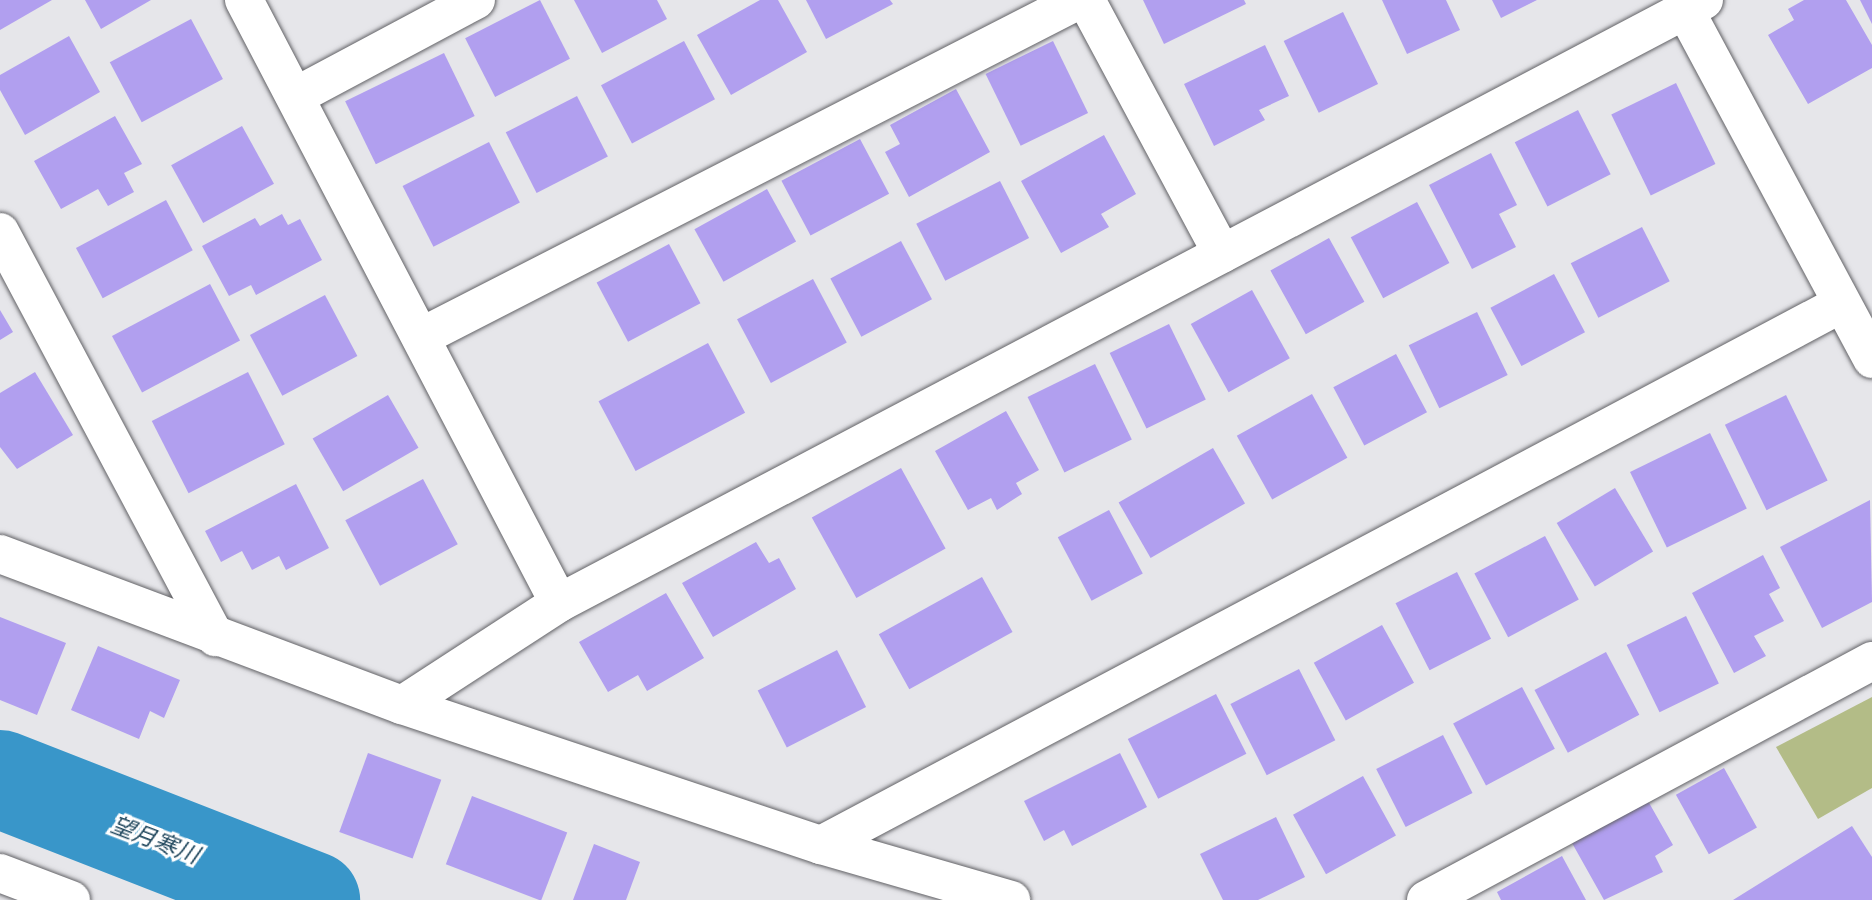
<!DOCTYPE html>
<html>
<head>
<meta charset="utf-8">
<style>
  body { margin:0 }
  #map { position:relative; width:1872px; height:900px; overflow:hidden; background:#e6e6ea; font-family:Jost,"Noto Sans JP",sans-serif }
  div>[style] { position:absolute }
  .green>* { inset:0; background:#b3bc87 }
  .river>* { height:98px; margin:-49px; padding:0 49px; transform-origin:49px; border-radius:49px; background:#3996c9 }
  .building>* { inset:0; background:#b19fef; transform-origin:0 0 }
  .roads { filter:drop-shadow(0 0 2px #626266) drop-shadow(0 0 2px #626266) }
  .minor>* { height:38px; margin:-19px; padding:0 19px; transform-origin:19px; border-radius:19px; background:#fff }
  span { translate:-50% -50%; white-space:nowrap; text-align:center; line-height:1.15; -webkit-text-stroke:6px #fff; paint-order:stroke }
  .water-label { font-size:23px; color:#20475d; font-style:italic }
</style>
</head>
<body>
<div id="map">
  <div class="green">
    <div style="clip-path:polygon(1872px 697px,1872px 788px,1818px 819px,1776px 747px)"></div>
  </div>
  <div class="river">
    <div style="left:0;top:779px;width:334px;rotate:21.3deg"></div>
  </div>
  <div class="building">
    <div style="clip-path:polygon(0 0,52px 0,0 30px)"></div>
    <div style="clip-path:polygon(85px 0,151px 0,101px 29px)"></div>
    <div style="left:540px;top:0;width:66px;height:84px;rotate:63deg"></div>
    <div style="clip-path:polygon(574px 0,657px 0,667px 19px,602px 53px)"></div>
    <div style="clip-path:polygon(760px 0,778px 0,807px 52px,731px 95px,697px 35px)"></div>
    <div style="clip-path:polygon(806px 0,890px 0,893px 4px,826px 39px)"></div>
    <div style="clip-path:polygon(1143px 0,1244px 0,1246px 4px,1164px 44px)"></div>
    <div style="clip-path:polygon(1382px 0,1446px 0,1460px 30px,1407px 54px)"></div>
    <div style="clip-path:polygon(1492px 0,1537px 0,1501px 18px)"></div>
    <div style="clip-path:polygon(1804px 0,1846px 0,1872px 45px,1872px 68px,1808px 104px,1768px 35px,1794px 20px,1788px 9px)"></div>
    <div style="clip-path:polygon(1860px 0,1872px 0,1872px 24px)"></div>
    <div style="left:1343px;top:12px;width:80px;height:66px;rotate:64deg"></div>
    <div style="left:191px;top:19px;width:68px;height:92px;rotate:62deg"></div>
    <div style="clip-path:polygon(69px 36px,100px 92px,25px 135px,0 90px,0 75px)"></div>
    <div style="left:684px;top:41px;width:66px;height:94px;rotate:62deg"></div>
    <div style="left:1053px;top:41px;width:80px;height:75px;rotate:64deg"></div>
    <div style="clip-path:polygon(1265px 45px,1289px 96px,1259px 110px,1265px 120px,1214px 146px,1184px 84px)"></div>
    <div style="left:444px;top:53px;width:70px;height:110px;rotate:64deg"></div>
    <div style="left:1676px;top:83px;width:90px;height:72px;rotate:64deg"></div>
    <div style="clip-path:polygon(956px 89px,990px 152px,909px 197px,885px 152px,900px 144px,890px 125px)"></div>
    <div style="left:577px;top:96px;width:68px;height:80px;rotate:63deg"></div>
    <div style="left:1578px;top:110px;width:72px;height:71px;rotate:63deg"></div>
    <div style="clip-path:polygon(115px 116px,142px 164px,124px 173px,134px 192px,108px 206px,98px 189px,61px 209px,34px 161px)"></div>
    <div style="left:242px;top:126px;width:66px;height:81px;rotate:61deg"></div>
    <div style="clip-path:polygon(1104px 135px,1136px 194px,1101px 214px,1109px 227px,1061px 253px,1021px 181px)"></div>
    <div style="left:860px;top:139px;width:62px;height:89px;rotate:62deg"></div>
    <div style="left:489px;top:142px;width:68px;height:97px;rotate:63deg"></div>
    <div style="clip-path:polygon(1491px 153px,1517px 205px,1499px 214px,1516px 247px,1472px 269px,1429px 185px)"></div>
    <div style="left:1000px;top:181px;width:64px;height:94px;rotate:63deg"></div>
    <div style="left:767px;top:189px;width:60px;height:83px;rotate:61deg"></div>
    <div style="left:166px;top:200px;width:57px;height:102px;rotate:62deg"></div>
    <div style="left:1417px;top:202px;width:69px;height:75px;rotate:62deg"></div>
    <div style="clip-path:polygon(282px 214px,288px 225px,300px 219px,322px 260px,256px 295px,251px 285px,229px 296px,202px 246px,255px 218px,260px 226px)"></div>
    <div style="left:1642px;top:227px;width:61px;height:80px;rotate:63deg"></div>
    <div style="left:1329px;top:238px;width:73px;height:67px;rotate:61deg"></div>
    <div style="left:901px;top:241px;width:66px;height:80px;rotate:62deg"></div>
    <div style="left:669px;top:244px;width:67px;height:82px;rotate:62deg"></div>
    <div style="left:1554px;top:274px;width:66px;height:72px;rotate:62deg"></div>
    <div style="left:813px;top:279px;width:72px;height:86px;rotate:62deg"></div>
    <div style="left:210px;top:284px;width:64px;height:111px;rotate:62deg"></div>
    <div style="left:1252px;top:290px;width:78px;height:70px;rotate:61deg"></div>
    <div style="left:325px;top:295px;width:69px;height:85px;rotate:62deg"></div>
    <div style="clip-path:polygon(0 310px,13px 332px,0 340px)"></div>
    <div style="left:1477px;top:312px;width:70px;height:76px;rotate:64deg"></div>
    <div style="left:1169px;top:324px;width:84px;height:66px;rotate:64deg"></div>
    <div style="left:708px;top:343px;width:79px;height:124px;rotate:62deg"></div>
    <div style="left:1396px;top:354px;width:66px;height:71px;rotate:62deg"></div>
    <div style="left:1095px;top:364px;width:84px;height:75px;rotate:64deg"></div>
    <div style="clip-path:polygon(35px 372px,73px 435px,17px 469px,0 447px,0 393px)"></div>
    <div style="left:248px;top:372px;width:81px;height:108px;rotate:63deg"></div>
    <div style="left:1312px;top:394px;width:73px;height:86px;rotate:61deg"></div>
    <div style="left:388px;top:395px;width:61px;height:87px;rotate:60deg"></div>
    <div style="left:1786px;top:395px;width:95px;height:68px;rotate:64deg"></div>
    <div style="clip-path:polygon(1006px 411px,1039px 470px,1016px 483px,1022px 494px,997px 510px,991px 498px,968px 510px,935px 451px)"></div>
    <div style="left:1710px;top:433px;width:84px;height:89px;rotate:64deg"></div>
    <div style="left:1213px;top:448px;width:64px;height:109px;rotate:60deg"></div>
    <div style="left:901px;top:468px;width:92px;height:102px;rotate:61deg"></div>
    <div style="left:423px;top:479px;width:74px;height:88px;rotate:62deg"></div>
    <div style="clip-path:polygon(296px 484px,329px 548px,286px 570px,279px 556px,252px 570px,242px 551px,221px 562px,205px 531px)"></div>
    <div style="left:1615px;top:488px;width:74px;height:68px;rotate:59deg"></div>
    <div style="clip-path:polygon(1870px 500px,1872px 602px,1822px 628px,1780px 547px)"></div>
    <div style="left:1109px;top:510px;width:72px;height:58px;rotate:62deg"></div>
    <div style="left:1545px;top:536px;width:72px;height:80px;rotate:62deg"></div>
    <div style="clip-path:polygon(756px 542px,769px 563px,779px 558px,796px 589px,713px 637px,682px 583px)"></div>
    <div style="clip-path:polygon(1763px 555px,1780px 588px,1769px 594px,1784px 621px,1754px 636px,1766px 656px,1734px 673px,1692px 593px)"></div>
    <div style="left:1457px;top:572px;width:75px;height:69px;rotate:63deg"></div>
    <div style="left:982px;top:577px;width:63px;height:118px;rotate:61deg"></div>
    <div style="clip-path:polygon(666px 593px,704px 658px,647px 691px,638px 675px,608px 692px,579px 642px)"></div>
    <div style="left:1686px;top:616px;width:75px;height:66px;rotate:64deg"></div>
    <div style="clip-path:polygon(0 617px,66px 643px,37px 715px,0 700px)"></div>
    <div style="left:1382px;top:625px;width:66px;height:78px;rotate:61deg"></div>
    <div style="clip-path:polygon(98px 646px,180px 680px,164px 718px,150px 711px,139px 739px,71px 710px)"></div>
    <div style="left:837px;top:650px;width:64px;height:89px;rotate:63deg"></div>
    <div style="left:1606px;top:652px;width:71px;height:81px;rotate:62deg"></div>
    <div style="left:1299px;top:669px;width:80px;height:77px;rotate:63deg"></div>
    <div style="left:1522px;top:687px;width:70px;height:78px;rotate:62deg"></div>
    <div style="left:1216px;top:694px;width:67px;height:99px;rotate:63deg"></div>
    <div style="left:1443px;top:735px;width:65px;height:75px;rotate:63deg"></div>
    <div style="left:368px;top:753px;width:78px;height:84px;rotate:20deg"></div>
    <div style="clip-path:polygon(1120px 753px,1147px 807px,1072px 846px,1064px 830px,1044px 841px,1024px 801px)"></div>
    <div style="left:1724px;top:768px;width:68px;height:55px;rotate:61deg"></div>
    <div style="left:1363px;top:776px;width:68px;height:80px;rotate:61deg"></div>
    <div style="left:472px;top:796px;width:102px;height:73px;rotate:21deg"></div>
    <div style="clip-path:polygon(1648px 801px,1673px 845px,1655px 856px,1663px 872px,1604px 900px,1572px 843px)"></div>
    <div style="clip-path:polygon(1276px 817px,1305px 877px,1258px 900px,1223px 900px,1200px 854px)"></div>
    <div style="clip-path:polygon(1852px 826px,1872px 857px,1872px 900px,1733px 900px)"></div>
    <div style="clip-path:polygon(594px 844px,640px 862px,626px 900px,573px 900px)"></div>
    <div style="clip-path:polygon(1562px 856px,1586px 900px,1501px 900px,1497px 892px)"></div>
  </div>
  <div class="roads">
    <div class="minor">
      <div style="left:244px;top:0;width:680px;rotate:62.42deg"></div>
      <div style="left:1086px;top:0;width:288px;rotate:61.8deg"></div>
      <div style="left:1685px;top:10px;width:396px;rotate:61.8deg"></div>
      <div style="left:296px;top:96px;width:204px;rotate:-28.1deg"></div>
      <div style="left:0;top:232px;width:459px;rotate:62deg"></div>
      <div style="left:421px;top:337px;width:739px;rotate:-27.12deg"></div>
      <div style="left:0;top:554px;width:429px;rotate:20.6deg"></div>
      <div style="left:402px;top:705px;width:442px;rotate:18.5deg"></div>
      <div style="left:821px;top:845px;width:198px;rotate:16.1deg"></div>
      <div style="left:402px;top:705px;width:187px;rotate:-33deg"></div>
      <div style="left:559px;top:603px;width:1294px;rotate:-27.77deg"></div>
      <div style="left:821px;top:845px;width:1155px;rotate:-27.94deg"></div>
      <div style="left:0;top:873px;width:76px;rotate:20.8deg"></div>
      <div style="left:1426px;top:900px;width:506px;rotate:-28.19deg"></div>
    </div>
  </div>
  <div class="water-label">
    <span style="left:155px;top:840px;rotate:21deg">望月寒川</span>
  </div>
</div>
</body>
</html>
